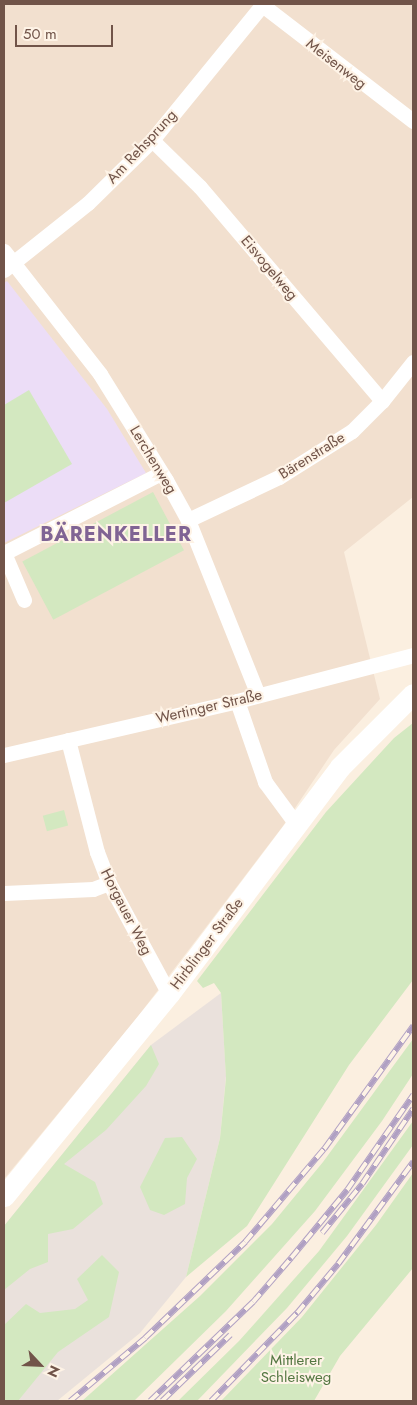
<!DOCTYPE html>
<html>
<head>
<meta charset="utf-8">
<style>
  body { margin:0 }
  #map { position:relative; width:417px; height:1405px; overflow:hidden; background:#fbefe0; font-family:Jost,sans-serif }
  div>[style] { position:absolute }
  .residential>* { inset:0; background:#f2e0cf }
  .industrial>* { inset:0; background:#eae1dc }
  .education>* { inset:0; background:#ecddf7 }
  .green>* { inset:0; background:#d3e8c0; transform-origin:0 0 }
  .street>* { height:15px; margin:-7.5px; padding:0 7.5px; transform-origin:7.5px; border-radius:7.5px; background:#fff }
  .secondary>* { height:21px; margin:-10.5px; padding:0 10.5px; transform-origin:10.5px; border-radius:10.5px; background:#fff }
  .rail>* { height:5.5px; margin-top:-2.75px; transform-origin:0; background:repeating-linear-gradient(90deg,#fef3e6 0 11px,#b0a0c3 0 22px); box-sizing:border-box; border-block:1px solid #b0a0c3 }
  span { translate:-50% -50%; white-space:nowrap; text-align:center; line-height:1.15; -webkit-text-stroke:4px #fef3e6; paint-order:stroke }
  .street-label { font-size:15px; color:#715449 }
  .park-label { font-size:15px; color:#547742 }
  .district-label { font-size:20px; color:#806494; font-weight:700; letter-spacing:1px }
  .frame { position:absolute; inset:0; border:5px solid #715449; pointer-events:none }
  .north { position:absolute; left:15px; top:1340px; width:50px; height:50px; -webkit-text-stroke:4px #fef3e6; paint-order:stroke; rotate:115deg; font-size:14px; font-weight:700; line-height:20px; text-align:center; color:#715449 }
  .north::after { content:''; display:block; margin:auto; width:18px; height:22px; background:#715449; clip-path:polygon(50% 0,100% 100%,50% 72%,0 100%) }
  .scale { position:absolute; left:15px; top:25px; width:98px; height:22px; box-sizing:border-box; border:2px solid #715449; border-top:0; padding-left:6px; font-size:15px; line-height:18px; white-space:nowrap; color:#715449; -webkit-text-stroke:4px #fef3e6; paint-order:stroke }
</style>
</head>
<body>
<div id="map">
  <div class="residential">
    <div style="clip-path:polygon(4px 4px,413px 4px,413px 497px,344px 552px,380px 699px,334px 750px,283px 826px,136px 1019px,4px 1179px)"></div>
  </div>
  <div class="industrial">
    <div style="clip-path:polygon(221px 993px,226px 1076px,220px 1138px,186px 1277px,140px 1333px,57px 1401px,4px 1401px,4px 1226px,151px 1045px)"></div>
  </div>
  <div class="education">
    <div style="clip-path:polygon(7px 281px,107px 409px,146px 473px,4px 543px,4px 283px)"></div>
  </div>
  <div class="green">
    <div style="clip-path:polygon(29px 390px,72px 464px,4px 503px,4px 405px)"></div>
    <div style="left:153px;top:492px;width:66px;height:148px;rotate:62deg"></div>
    <div style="clip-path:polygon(413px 723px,413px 980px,349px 1065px,247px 1226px,186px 1277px,220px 1138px,226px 1078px,221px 993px,214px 983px,203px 988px,197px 981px,326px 812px,394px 738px)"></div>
    <div style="left:64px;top:810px;width:16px;height:22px;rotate:75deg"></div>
    <div style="clip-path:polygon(413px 1039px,413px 1074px,382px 1121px,315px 1211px,226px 1311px,134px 1401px,82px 1401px,200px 1296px,272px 1224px,323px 1162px)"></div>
    <div style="clip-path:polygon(151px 1045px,159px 1064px,146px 1086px,106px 1130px,64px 1164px,95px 1182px,103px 1204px,73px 1229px,48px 1234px,48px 1262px,30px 1269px,4px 1290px,4px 1226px)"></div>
    <div style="clip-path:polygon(413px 1121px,413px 1145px,347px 1236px,287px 1308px,197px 1401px,178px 1401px,239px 1341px,319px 1251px)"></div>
    <div style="clip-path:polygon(182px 1137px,197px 1159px,187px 1178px,185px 1204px,164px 1215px,150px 1210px,140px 1187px,165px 1138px)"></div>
    <div style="clip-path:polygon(413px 1173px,413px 1268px,340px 1356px,314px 1401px,221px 1401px,302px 1317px,376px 1225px)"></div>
    <div style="clip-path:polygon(102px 1255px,119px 1272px,109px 1317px,58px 1352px,18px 1401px,4px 1401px,4px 1325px,26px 1304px,40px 1313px,75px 1309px,88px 1300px,77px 1279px)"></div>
  </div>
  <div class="street">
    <div style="left:261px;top:4px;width:192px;rotate:37.6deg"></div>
    <div style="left:152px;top:140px;width:67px;rotate:44.4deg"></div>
    <div style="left:200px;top:187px;width:281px;rotate:49.6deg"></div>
    <div style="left:4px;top:251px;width:156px;rotate:52deg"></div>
    <div style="left:100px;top:374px;width:125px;rotate:58.1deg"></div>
    <div style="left:166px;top:480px;width:46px;rotate:61.2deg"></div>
    <div style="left:188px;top:520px;width:188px;rotate:68.2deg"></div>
    <div style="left:4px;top:270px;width:107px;rotate:-38.6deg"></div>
    <div style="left:88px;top:203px;width:90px;rotate:-44.5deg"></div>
    <div style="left:152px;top:140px;width:174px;rotate:-50.8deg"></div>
    <div style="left:188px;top:520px;width:101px;rotate:-25.3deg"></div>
    <div style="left:279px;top:477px;width:86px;rotate:-32.2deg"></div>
    <div style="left:352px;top:431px;width:42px;rotate:-45deg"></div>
    <div style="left:382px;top:401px;width:50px;rotate:-51.5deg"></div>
    <div style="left:4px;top:553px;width:176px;rotate:-27deg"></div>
    <div style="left:4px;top:553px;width:51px;rotate:66.9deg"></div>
    <div style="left:237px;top:701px;width:86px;rotate:70.9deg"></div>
    <div style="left:265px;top:782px;width:52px;rotate:53.6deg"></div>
    <div style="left:68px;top:740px;width:116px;rotate:75.5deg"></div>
    <div style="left:97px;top:852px;width:33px;rotate:69deg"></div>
    <div style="left:109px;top:883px;width:126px;rotate:61.6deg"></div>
    <div style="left:4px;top:755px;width:239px;rotate:-13deg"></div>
    <div style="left:237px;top:701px;width:182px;rotate:-14.6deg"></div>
    <div style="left:4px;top:893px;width:89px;rotate:-2.6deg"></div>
    <div style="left:93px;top:889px;width:17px;rotate:-21deg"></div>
  </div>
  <div class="secondary">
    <div style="left:4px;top:1196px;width:261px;rotate:-50.8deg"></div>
    <div style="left:169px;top:994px;width:284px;rotate:-53deg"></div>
    <div style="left:340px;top:767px;width:103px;rotate:-45deg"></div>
  </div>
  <div class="rail">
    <div style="left:322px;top:1233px;width:63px;rotate:-50.8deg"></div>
    <div style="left:362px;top:1184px;width:91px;rotate:-55.8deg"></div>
    <div style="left:70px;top:1401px;width:98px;rotate:-40deg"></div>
    <div style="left:145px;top:1338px;width:139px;rotate:-43.8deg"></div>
    <div style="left:245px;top:1242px;width:122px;rotate:-49.7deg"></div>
    <div style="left:324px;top:1149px;width:152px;rotate:-54.1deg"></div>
    <div style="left:150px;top:1401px;width:143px;rotate:-43.9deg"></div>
    <div style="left:253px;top:1302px;width:58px;rotate:-49.2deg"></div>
    <div style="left:291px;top:1258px;width:88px;rotate:-50.5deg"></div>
    <div style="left:347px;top:1190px;width:116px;rotate:-55.2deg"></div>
    <div style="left:162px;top:1401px;width:95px;rotate:-44.1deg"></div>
    <div style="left:211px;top:1401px;width:123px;rotate:-45.7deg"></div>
    <div style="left:297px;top:1313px;width:64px;rotate:-50.1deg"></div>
    <div style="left:338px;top:1264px;width:127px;rotate:-53.7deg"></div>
  </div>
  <div class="street-label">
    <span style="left:336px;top:64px;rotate:38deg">Meisenweg</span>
    <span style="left:142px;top:147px;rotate:-47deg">Am Rehsprung</span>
    <span style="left:269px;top:268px;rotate:50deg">Eisvogelweg</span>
    <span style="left:312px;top:456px;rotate:-32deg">Bärenstraße</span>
    <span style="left:153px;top:460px;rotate:59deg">Lerchenweg</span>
    <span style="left:209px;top:707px;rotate:-13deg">Wertinger Straße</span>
    <span style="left:126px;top:912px;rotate:63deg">Horgauer Weg</span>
    <span style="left:207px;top:944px;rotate:-53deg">Hirblinger Straße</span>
  </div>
  <div class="park-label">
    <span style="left:296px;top:1369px">Mittlerer<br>Schleisweg</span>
  </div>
  <div class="district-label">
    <span style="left:116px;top:534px">BÄRENKELLER</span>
  </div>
  <div class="frame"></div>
  <div class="north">N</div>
  <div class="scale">50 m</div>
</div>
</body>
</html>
